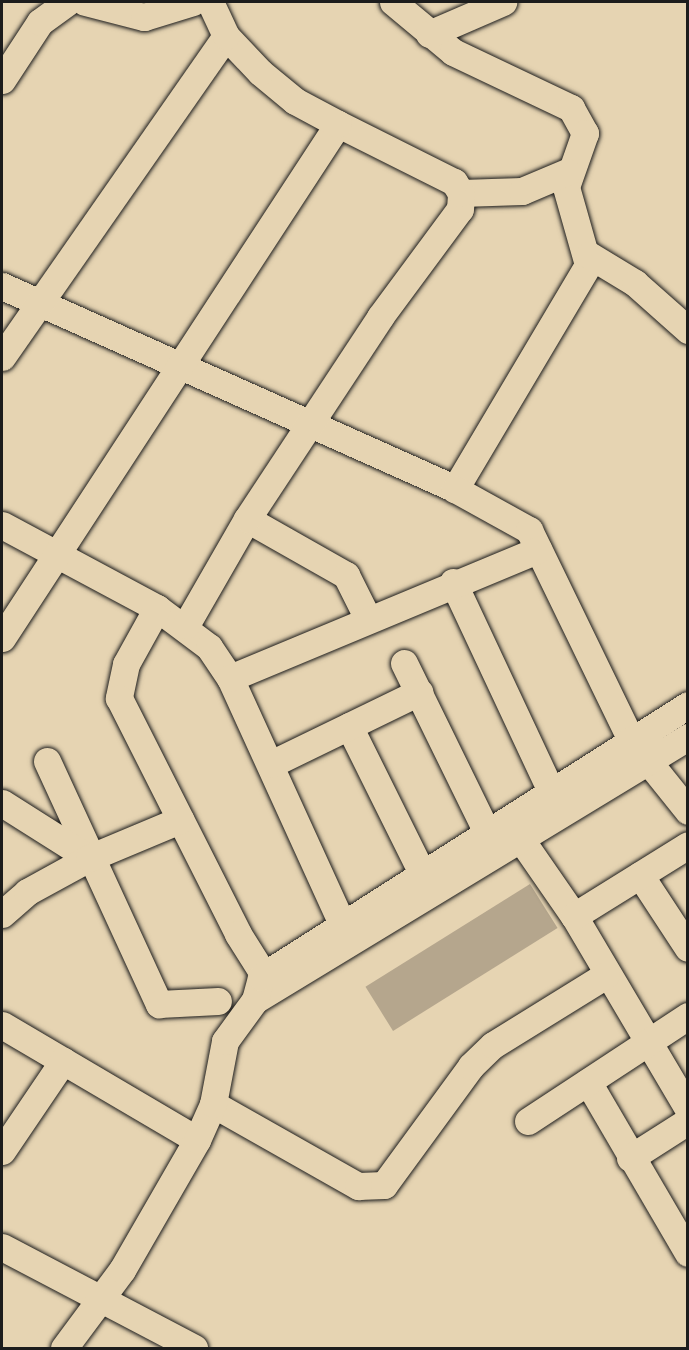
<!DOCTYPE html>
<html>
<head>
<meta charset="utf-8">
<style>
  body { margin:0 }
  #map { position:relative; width:689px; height:1350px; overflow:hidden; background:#e6d4b2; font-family:"Patrick Hand",sans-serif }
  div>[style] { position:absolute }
  .building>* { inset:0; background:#b5a68d; transform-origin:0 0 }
  .roads { filter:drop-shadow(0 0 2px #1c1c1c) drop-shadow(0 0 2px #1c1c1c) }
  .street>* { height:27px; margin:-13.5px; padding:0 13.5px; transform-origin:13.5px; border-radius:13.5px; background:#e6d4b2 }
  span { translate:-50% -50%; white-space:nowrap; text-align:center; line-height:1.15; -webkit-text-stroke:4.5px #e6d4b2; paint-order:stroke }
  .frame { position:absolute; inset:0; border:3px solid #1c1c1c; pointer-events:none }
</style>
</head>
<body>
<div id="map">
  <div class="building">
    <div style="left:530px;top:884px;width:52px;height:194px;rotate:58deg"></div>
  </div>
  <div class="roads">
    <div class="street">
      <div style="left:85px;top:2px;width:61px;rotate:14.3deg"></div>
      <div style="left:144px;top:17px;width:51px;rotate:-17deg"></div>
      <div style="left:393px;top:2px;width:78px;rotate:39.8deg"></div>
      <div style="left:453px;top:52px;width:131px;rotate:25.4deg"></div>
      <div style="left:571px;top:108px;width:29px;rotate:61deg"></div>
      <div style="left:585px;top:133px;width:57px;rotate:109.4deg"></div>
      <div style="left:566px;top:187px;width:81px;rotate:74.2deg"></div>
      <div style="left:588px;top:265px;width:261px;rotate:120.7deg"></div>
      <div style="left:429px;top:34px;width:81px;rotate:-23.4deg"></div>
      <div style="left:2px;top:80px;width:69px;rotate:-56.8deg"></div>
      <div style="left:40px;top:22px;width:34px;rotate:-36deg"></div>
      <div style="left:461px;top:193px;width:61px;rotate:-1.9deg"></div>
      <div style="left:522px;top:191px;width:49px;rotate:-22.9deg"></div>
      <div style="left:589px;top:255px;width:54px;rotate:31.3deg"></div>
      <div style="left:635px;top:283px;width:71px;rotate:41.6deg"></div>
      <div style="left:2px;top:286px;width:496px;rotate:24.1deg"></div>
      <div style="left:455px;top:489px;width:85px;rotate:29deg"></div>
      <div style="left:529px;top:530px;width:233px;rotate:64.1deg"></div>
      <div style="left:631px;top:740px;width:91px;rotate:51.2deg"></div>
      <div style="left:2px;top:357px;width:391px;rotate:-55.1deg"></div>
      <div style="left:247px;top:519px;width:114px;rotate:29.5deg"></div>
      <div style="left:346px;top:575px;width:47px;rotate:63.4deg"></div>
      <div style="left:2px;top:525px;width:176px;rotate:28.2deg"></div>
      <div style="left:157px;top:608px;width:65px;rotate:36.9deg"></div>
      <div style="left:209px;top:647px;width:37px;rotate:56deg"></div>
      <div style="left:230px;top:678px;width:268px;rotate:65.5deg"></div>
      <div style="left:453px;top:582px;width:233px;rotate:64.9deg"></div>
      <div style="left:157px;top:608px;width:64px;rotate:119deg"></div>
      <div style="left:126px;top:664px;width:35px;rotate:102deg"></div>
      <div style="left:119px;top:698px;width:264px;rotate:63.2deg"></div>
      <div style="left:238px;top:934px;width:64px;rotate:57.8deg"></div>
      <div style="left:186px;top:625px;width:122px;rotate:-60.1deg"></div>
      <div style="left:247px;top:519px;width:242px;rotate:-56.6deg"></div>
      <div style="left:380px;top:317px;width:134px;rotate:-53.5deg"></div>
      <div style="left:460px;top:209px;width:16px;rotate:-86deg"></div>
      <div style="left:461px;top:193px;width:13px;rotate:-122deg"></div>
      <div style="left:454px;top:182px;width:130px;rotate:-153.4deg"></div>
      <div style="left:2px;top:638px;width:614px;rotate:-56.83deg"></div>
      <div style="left:338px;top:124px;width:49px;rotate:-151.9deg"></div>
      <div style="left:295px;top:101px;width:45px;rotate:-140.4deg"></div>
      <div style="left:260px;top:72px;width:50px;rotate:-133.4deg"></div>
      <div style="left:226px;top:36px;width:38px;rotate:-115deg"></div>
      <div style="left:404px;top:663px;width:207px;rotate:63.9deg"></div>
      <div style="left:230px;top:678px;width:334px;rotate:-22.6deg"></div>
      <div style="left:349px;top:726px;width:166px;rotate:63.6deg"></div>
      <div style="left:47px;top:761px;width:268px;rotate:65.3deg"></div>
      <div style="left:159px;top:1004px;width:59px;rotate:-2.9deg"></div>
      <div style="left:271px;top:764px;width:165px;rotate:-25.9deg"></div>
      <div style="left:2px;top:803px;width:103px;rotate:32.3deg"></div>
      <div style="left:513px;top:828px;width:107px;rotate:55.3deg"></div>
      <div style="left:574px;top:916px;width:224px;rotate:59.4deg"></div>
      <div style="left:640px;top:875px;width:87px;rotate:56.7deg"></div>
      <div style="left:2px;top:914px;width:33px;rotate:-41deg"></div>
      <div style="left:27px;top:892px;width:71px;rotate:-28.7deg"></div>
      <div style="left:89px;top:858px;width:99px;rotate:-22.7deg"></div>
      <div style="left:574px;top:916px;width:134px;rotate:-31.9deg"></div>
      <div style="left:255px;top:1000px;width:507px;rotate:-31.27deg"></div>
      <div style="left:2px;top:1025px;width:226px;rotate:30.5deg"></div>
      <div style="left:588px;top:1082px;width:198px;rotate:59.7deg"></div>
      <div style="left:213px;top:1104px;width:167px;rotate:29.5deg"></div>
      <div style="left:358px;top:1186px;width:26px;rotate:-2deg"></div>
      <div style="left:384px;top:1185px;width:147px;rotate:-53.8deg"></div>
      <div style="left:471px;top:1066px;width:30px;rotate:-44deg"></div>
      <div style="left:493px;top:1045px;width:133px;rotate:-31.8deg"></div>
      <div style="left:528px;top:1121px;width:191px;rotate:-33.3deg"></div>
      <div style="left:2px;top:1151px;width:109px;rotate:-55.9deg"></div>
      <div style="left:630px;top:1158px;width:69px;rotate:-32.5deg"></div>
      <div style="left:2px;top:1247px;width:217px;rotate:27.7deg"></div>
      <div style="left:64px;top:1348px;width:97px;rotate:-53.4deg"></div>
      <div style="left:122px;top:1270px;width:150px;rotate:-60deg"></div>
      <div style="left:197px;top:1140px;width:39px;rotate:-66deg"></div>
      <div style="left:213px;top:1104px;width:64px;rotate:-79.2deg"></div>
      <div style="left:225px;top:1041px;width:51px;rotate:-53.8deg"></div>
      <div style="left:255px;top:1000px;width:24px;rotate:-75deg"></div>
      <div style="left:261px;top:977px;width:506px;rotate:-32.5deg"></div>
    </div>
  </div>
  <div class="frame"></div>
</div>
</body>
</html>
